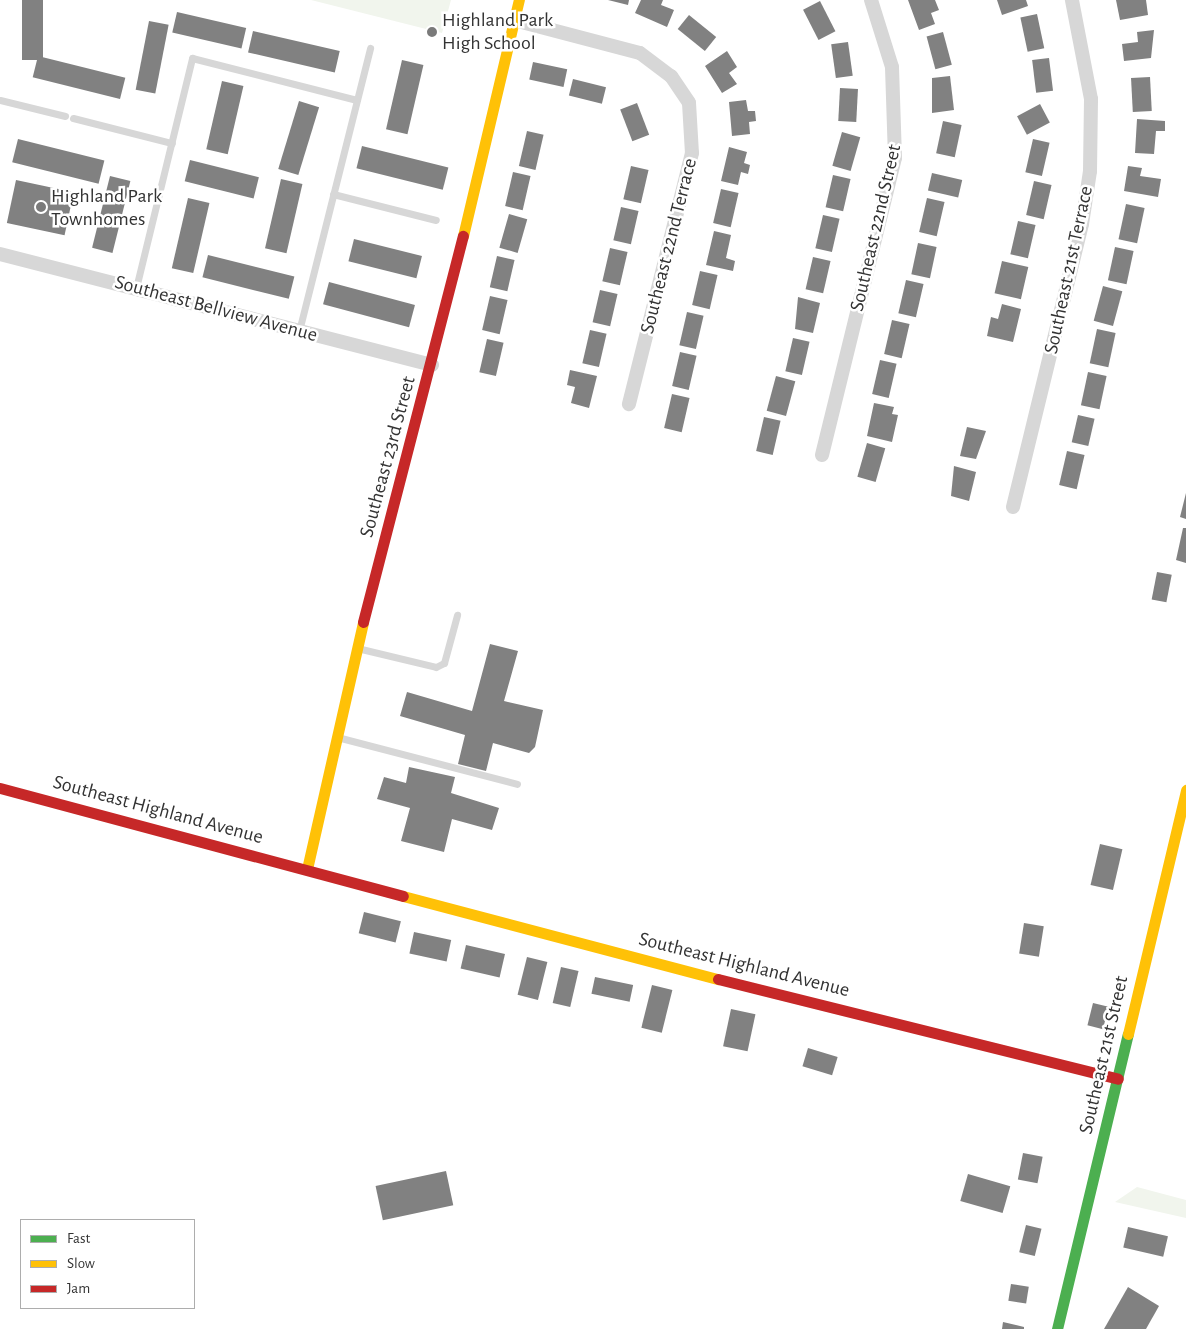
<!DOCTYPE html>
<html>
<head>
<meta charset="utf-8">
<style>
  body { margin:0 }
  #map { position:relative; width:1186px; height:1329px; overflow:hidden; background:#fff; font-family:"Alegreya Sans",sans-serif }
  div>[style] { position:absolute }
  .green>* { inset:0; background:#f1f5ed }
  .building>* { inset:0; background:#818181; transform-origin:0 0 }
  .lane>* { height:7px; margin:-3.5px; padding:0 3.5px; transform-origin:3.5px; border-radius:3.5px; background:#d7d7d7 }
  .street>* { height:14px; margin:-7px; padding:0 7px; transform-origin:7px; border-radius:7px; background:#d7d7d7 }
  .fast>* { height:11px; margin:-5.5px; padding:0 5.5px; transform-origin:5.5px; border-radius:5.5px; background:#4caf50 }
  .slow>* { height:11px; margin:-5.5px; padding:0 5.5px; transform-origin:5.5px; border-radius:5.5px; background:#ffc107 }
  .jam>* { height:11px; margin:-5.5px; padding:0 5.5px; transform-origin:5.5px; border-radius:5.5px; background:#c62828 }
  .dots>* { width:14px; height:14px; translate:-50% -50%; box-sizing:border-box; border:2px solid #fff; border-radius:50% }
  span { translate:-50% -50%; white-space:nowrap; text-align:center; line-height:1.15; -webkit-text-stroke:5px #fff; paint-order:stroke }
  .poi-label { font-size:20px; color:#333 }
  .left { translate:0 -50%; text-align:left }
  .street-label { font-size:20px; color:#333 }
  .legend { position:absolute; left:20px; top:1219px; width:175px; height:90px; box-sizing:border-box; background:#fff; border:1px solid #adadad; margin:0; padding:6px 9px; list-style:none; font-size:15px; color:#333 }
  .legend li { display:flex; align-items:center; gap:10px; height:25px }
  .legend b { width:25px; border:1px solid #adadad }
</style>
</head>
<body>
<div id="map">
  <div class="green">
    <div style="clip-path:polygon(311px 0,451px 0,442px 33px)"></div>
    <div style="clip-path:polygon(1137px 1187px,1186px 1200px,1186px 1218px,1115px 1202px)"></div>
  </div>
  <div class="building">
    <div style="left:22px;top:0;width:21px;height:60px"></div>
    <div style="clip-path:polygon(608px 0,629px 0,628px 5px)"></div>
    <div style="clip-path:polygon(641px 0,663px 0,661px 5px,674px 10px,667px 27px,635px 13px)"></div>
    <div style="clip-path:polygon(908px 0,935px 0,939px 10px,931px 13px,935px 24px,919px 30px)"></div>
    <div style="clip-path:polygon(997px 0,1026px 0,1028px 6px,1002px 15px)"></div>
    <div style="clip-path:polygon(1116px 0,1146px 0,1148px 15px,1120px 20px)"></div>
    <div style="left:820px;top:1px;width:34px;height:19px;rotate:63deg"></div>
    <div style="left:177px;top:12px;width:71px;height:21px;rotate:13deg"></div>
    <div style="left:1037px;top:14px;width:35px;height:17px;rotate:78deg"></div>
    <div style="left:689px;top:15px;width:35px;height:18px;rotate:39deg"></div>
    <div style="left:149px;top:21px;width:20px;height:70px;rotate:11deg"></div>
    <div style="clip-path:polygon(1154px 30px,1151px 58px,1124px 61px,1122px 44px,1138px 42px,1137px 32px)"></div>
    <div style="left:253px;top:31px;width:89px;height:22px;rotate:13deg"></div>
    <div style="left:943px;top:32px;width:34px;height:17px;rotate:75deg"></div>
    <div style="left:848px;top:42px;width:34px;height:17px;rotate:82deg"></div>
    <div style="clip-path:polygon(727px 51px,737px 67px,729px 73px,737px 84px,722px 93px,705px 66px)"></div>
    <div style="left:38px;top:56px;width:90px;height:22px;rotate:14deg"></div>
    <div style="left:1049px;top:58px;width:33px;height:17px;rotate:83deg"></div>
    <div style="left:402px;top:60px;width:22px;height:71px;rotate:13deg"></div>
    <div style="left:533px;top:62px;width:35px;height:18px;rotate:12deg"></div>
    <div style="clip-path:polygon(950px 76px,954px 110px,932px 113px,932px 78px)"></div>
    <div style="left:1150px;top:77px;width:34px;height:19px;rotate:87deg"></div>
    <div style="left:573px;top:79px;width:34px;height:17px;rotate:14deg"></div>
    <div style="left:222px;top:81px;width:22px;height:70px;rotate:13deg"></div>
    <div style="left:840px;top:88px;width:18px;height:33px;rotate:3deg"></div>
    <div style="clip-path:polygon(746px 100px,748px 111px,755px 111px,756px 121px,749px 122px,750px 134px,732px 136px,729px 102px)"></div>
    <div style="left:299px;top:101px;width:21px;height:71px;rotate:17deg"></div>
    <div style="left:637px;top:103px;width:34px;height:18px;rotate:69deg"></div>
    <div style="left:1040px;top:104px;width:21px;height:26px;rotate:62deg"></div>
    <div style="clip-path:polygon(1137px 119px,1165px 121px,1165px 131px,1156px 131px,1154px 154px,1135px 153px)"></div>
    <div style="left:943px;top:121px;width:19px;height:33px;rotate:12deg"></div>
    <div style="left:527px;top:131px;width:17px;height:36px;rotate:13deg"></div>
    <div style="left:842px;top:132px;width:19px;height:35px;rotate:16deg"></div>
    <div style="left:18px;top:139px;width:89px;height:24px;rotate:14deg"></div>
    <div style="left:1033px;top:139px;width:17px;height:34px;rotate:13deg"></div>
    <div style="left:362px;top:146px;width:89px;height:23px;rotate:14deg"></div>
    <div style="clip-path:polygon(729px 147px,747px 152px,744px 163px,750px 165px,748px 174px,741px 172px,738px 185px,721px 181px)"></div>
    <div style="left:190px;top:160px;width:71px;height:22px;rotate:14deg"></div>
    <div style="left:631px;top:166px;width:18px;height:34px;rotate:13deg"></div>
    <div style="clip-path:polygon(1128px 166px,1142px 168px,1140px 176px,1161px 179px,1158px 197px,1124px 191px)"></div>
    <div style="left:513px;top:172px;width:18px;height:35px;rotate:13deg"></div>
    <div style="left:932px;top:173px;width:31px;height:18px;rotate:13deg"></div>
    <div style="left:833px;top:175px;width:18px;height:33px;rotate:13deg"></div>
    <div style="left:110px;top:176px;width:21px;height:74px;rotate:14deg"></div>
    <div style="left:281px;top:179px;width:22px;height:71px;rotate:13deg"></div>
    <div style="left:16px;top:180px;width:59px;height:44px;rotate:12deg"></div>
    <div style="left:1034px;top:181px;width:18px;height:35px;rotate:13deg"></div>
    <div style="left:721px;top:189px;width:18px;height:35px;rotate:13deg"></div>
    <div style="left:188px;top:198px;width:22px;height:72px;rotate:13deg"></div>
    <div style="left:927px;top:198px;width:18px;height:35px;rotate:13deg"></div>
    <div style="left:1126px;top:204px;width:19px;height:36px;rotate:12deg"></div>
    <div style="left:621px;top:207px;width:18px;height:34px;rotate:13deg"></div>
    <div style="left:509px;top:214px;width:19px;height:35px;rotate:16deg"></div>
    <div style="left:823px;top:215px;width:17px;height:34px;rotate:13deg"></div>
    <div style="left:1018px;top:221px;width:18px;height:34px;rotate:13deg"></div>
    <div style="clip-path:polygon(714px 231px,731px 235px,726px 258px,735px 261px,733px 271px,706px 265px)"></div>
    <div style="left:354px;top:239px;width:70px;height:23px;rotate:14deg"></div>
    <div style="left:918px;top:243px;width:19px;height:32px;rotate:12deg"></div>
    <div style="left:1115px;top:247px;width:19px;height:34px;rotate:12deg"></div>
    <div style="left:610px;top:248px;width:18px;height:34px;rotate:13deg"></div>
    <div style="left:208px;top:255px;width:89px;height:23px;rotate:14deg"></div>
    <div style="left:497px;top:256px;width:18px;height:32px;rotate:13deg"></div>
    <div style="left:813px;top:257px;width:18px;height:33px;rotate:13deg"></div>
    <div style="left:1002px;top:261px;width:27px;height:33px;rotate:13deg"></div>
    <div style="left:700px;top:271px;width:18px;height:35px;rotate:13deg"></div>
    <div style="left:906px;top:280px;width:18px;height:34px;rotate:13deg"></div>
    <div style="left:329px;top:282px;width:89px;height:23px;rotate:15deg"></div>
    <div style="left:1103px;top:286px;width:20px;height:36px;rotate:15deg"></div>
    <div style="left:600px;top:290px;width:18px;height:33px;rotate:13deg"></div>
    <div style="left:490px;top:296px;width:18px;height:35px;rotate:13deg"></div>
    <div style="clip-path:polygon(798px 297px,820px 303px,813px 333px,795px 329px)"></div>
    <div style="clip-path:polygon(1002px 304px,1021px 309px,1013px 342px,987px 336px,991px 317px,998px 319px)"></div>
    <div style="left:687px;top:312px;width:17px;height:34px;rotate:13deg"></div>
    <div style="left:892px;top:320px;width:18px;height:35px;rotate:13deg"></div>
    <div style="left:1097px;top:329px;width:19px;height:35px;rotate:12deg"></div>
    <div style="left:590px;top:330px;width:17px;height:34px;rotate:13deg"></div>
    <div style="left:793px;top:338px;width:17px;height:34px;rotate:13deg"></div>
    <div style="left:487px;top:339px;width:17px;height:34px;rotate:13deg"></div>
    <div style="left:680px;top:352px;width:17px;height:35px;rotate:13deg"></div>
    <div style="left:880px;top:360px;width:17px;height:35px;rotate:13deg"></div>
    <div style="clip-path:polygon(570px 370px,597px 376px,589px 408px,571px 403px,575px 387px,567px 385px)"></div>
    <div style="left:1088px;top:372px;width:19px;height:34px;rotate:12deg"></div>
    <div style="left:776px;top:376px;width:20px;height:36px;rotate:15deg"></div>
    <div style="left:672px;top:394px;width:18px;height:35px;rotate:13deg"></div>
    <div style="clip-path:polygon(874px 403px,894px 407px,892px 414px,898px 415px,892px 442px,867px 436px)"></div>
    <div style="left:1078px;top:415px;width:17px;height:28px;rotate:13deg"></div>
    <div style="left:764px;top:417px;width:17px;height:35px;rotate:13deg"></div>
    <div style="clip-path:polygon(967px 427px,986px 431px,976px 459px,960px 456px)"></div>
    <div style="left:867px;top:443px;width:19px;height:35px;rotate:16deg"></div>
    <div style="left:1067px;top:451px;width:18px;height:35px;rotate:13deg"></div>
    <div style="clip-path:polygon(954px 466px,976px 472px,969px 501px,951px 496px)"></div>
    <div style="clip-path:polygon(1186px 493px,1186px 519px,1180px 517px)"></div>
    <div style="clip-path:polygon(1183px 528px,1186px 528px,1186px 563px,1176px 560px)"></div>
    <div style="left:1157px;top:572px;width:15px;height:28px;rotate:11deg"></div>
    <div style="clip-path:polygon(490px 644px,518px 651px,504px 701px,543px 710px,535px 747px,529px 753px,493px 743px,486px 771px,458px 764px,465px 735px,400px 716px,407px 692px,472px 711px)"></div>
    <div style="clip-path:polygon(409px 767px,455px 777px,451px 793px,499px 808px,492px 830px,452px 819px,444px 852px,401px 841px,410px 808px,377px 799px,384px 777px,406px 783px)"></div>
    <div style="left:1100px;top:844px;width:23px;height:42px;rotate:13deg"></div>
    <div style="left:364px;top:912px;width:38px;height:22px;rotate:14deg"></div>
    <div style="left:1024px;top:923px;width:20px;height:31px;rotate:9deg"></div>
    <div style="left:414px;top:932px;width:38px;height:22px;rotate:12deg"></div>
    <div style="left:466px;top:945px;width:40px;height:24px;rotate:13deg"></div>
    <div style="left:527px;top:957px;width:21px;height:39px;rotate:14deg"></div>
    <div style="left:561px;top:967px;width:18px;height:37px;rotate:13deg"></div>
    <div style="left:595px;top:977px;width:39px;height:17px;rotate:12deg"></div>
    <div style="left:652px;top:985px;width:21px;height:44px;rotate:14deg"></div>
    <div style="left:1093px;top:1003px;width:16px;height:23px;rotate:14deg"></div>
    <div style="left:731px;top:1009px;width:25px;height:38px;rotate:12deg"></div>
    <div style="left:808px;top:1048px;width:31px;height:19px;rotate:17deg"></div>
    <div style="left:1023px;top:1153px;width:20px;height:27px;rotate:11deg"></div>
    <div style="left:446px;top:1171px;width:35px;height:72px;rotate:78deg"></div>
    <div style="left:968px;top:1174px;width:44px;height:28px;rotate:16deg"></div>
    <div style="left:1026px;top:1225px;width:16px;height:28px;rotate:14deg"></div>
    <div style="left:1128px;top:1227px;width:41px;height:21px;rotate:13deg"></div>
    <div style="left:1011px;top:1284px;width:18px;height:17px;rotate:9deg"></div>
    <div style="clip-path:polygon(1128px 1287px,1159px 1306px,1146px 1329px,1104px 1329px)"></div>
    <div style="clip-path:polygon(1003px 1322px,1024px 1327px,1024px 1329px,1002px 1329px)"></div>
  </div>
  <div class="lane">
    <div style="left:0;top:100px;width:67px;rotate:13.8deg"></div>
    <div style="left:73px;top:118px;width:102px;rotate:14.2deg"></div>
    <div style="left:333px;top:194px;width:106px;rotate:14.2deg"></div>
    <div style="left:136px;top:288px;width:237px;rotate:-76.3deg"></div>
    <div style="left:192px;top:58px;width:170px;rotate:14.3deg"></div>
    <div style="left:299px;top:331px;width:292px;rotate:-75.9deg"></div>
    <div style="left:357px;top:648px;width:81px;rotate:13.5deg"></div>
    <div style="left:436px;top:667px;width:9px;rotate:-27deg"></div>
    <div style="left:444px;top:663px;width:50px;rotate:-74.8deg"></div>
    <div style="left:337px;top:737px;width:186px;rotate:14.6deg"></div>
  </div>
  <div class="street">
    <div style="left:514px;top:20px;width:130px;rotate:14.7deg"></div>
    <div style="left:640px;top:53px;width:39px;rotate:37deg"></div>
    <div style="left:671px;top:76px;width:32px;rotate:56deg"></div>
    <div style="left:689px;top:103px;width:50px;rotate:86.6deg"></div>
    <div style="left:692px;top:153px;width:259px;rotate:104.1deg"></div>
    <div style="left:0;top:254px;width:446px;rotate:14.4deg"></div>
    <div style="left:822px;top:455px;width:306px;rotate:-76.2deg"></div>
    <div style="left:895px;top:158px;width:91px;rotate:-91.9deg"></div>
    <div style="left:892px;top:67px;width:70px;rotate:-107.4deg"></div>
    <div style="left:1013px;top:507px;width:291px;rotate:-76.3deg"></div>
    <div style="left:1082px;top:224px;width:54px;rotate:-81.4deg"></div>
    <div style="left:1090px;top:171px;width:72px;rotate:-89.2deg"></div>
    <div style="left:1091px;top:99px;width:101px;rotate:-100.9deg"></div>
  </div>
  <div class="fast">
    <div style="left:1057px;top:1329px;width:303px;rotate:-76.5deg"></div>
  </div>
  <div class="slow">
    <div style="left:463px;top:236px;width:243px;rotate:-76.7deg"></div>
    <div style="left:307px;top:869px;width:253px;rotate:-77.2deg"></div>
    <div style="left:403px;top:896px;width:326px;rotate:14.8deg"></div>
    <div style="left:1128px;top:1034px;width:251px;rotate:-76.6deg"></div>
  </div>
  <div class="jam">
    <div style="left:363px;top:622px;width:399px;rotate:-75.5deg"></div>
    <div style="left:0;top:788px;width:417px;rotate:15deg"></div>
    <div style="left:718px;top:979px;width:412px;rotate:14deg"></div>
  </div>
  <div class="dots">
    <div style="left:432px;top:32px;background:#7a7a7a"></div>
    <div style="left:41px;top:207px;background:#7a7a7a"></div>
  </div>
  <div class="poi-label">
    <span class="left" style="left:442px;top:32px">Highland Park<br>High School</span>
    <span class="left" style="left:51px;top:208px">Highland Park<br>Townhomes</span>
  </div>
  <div class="street-label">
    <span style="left:876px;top:228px;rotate:-77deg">Southeast 22nd Street</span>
    <span style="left:669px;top:246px;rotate:-76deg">Southeast 22nd Terrace</span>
    <span style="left:1069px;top:270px;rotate:-78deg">Southeast 21st Terrace</span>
    <span style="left:216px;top:309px;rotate:15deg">Southeast Bellview Avenue</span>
    <span style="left:388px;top:457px;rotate:-75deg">Southeast 23rd Street</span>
    <span style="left:158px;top:810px;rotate:15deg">Southeast Highland Avenue</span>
    <span style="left:744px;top:965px;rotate:14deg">Southeast Highland Avenue</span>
    <span style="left:1104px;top:1055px;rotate:-77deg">Southeast 21st Street</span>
  </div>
  <ul class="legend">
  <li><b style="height:6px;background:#4caf50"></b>Fast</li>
  <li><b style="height:6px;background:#ffc107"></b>Slow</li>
  <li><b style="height:6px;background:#c62828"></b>Jam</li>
  </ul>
</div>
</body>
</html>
